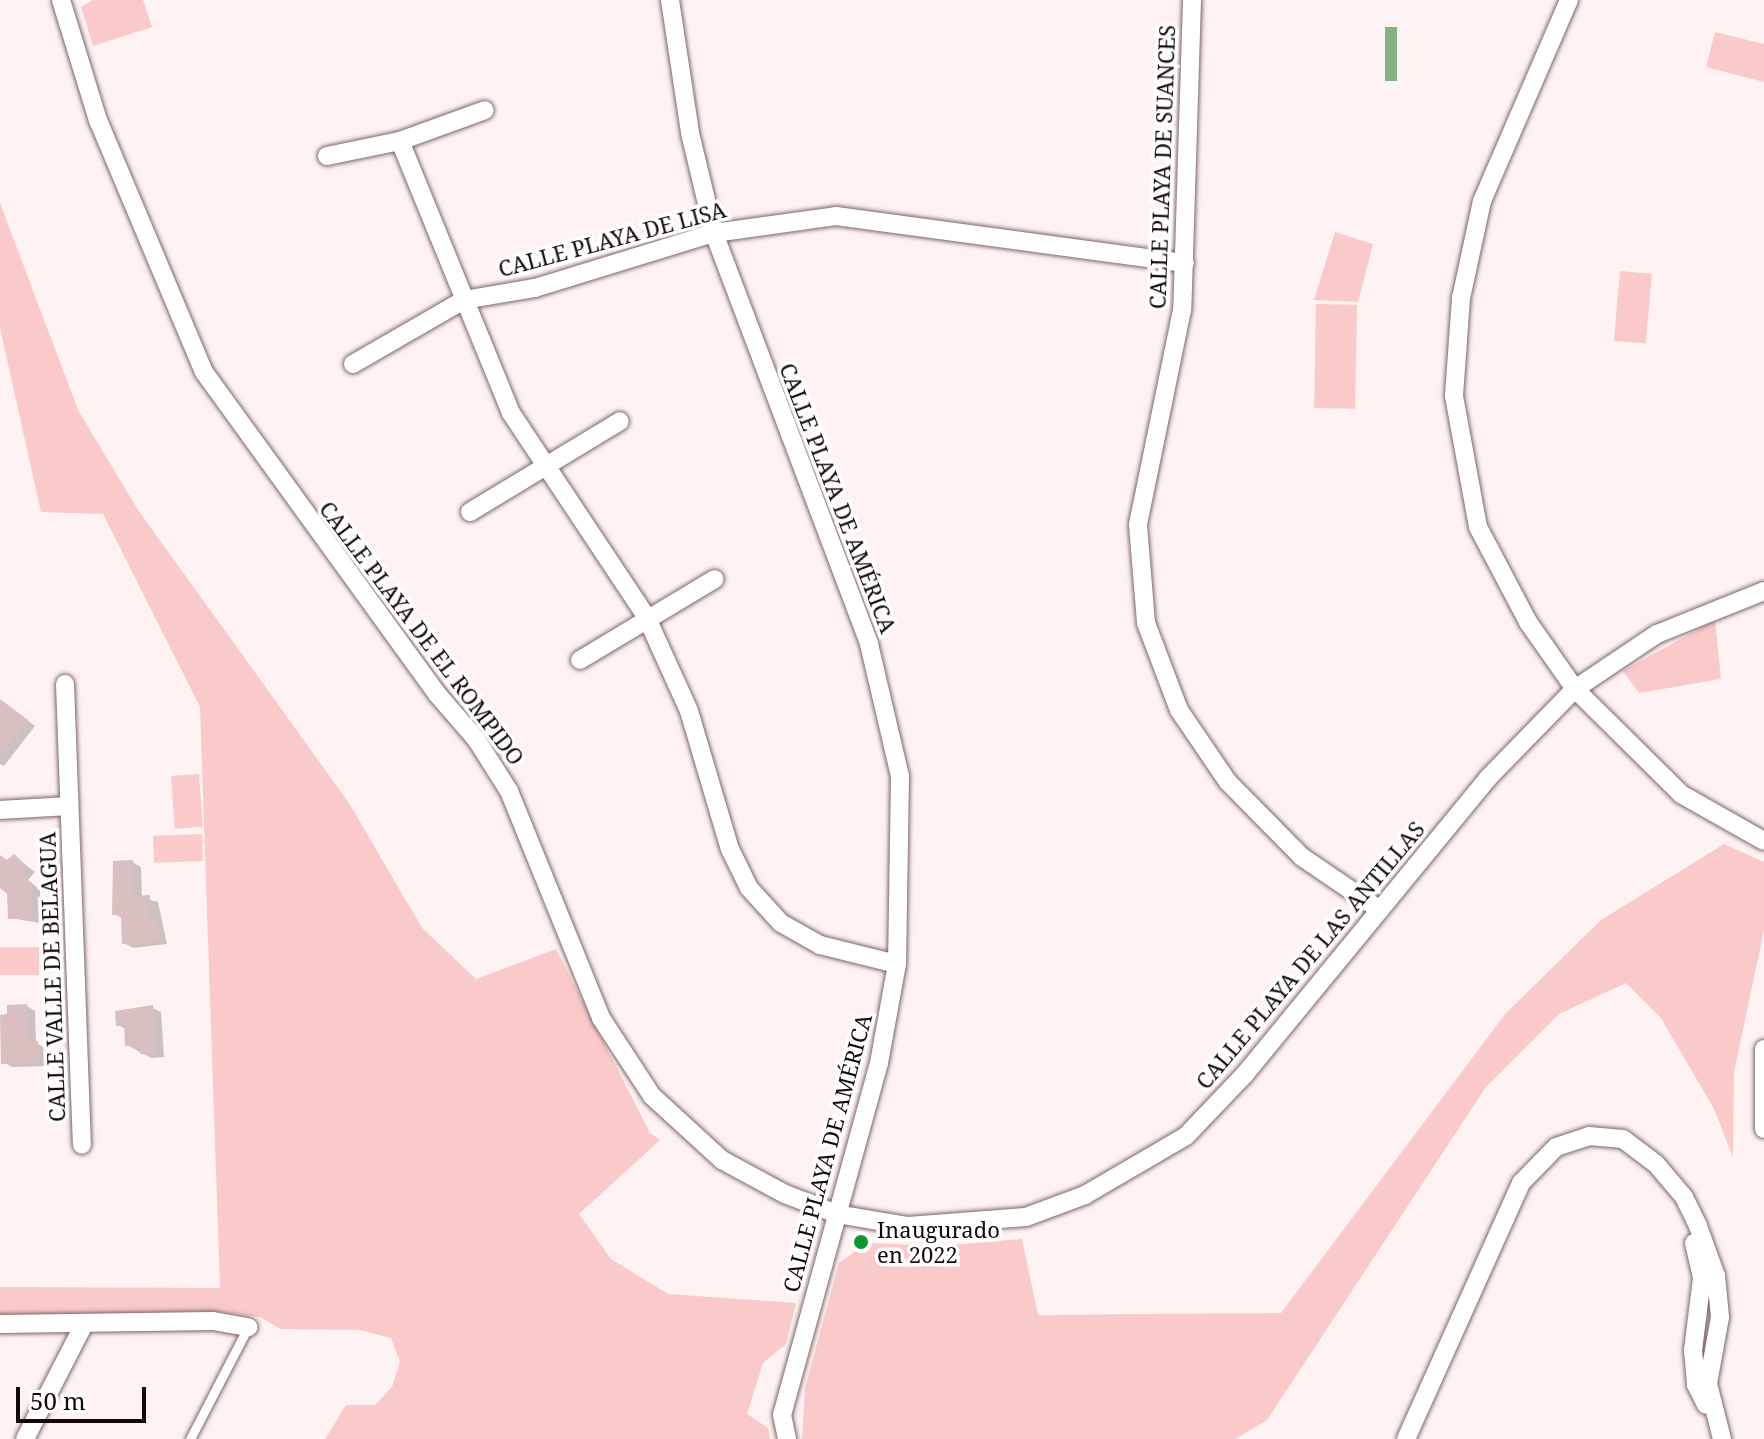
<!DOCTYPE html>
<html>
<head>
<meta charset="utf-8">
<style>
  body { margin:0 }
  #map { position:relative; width:1764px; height:1439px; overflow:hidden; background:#fef2f3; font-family:"Noto Serif",serif }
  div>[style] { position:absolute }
  .green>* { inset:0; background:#fac9ca; transform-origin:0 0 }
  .water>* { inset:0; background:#81b383; transform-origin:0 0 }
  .shadow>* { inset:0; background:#0003 }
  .building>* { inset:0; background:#dabfc0 }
  .roads { filter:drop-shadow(0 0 2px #7d6666) drop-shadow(0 0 2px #7d6666) }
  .service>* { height:9px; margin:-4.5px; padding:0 4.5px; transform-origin:4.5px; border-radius:4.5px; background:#fff }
  .minor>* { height:18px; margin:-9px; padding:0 9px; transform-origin:9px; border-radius:9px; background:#fff }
  .dots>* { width:22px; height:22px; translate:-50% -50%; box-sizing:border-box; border:4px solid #fff; border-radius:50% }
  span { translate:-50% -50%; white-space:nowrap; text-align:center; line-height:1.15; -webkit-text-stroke:7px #fff; paint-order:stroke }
  .street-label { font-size:22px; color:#120909 }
  .poi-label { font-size:22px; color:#120909 }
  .left { translate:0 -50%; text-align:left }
  .scale { position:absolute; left:16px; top:1387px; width:130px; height:36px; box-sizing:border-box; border:4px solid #120909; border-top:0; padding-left:10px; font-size:24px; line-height:28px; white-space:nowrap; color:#120909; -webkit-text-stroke:6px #fff; paint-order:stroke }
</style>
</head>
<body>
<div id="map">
  <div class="green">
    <div style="clip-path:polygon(93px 0,143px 0,152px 27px,93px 46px,81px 7px)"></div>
    <div style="clip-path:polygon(1715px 32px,1764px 44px,1764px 82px,1706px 67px)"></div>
    <div style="clip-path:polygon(0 203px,78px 410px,138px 510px,349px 803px,422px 928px,476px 979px,556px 949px,650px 1133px,660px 1140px,579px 1214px,611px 1259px,668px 1294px,796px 1303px,786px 1344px,763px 1363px,747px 1414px,768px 1428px,770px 1439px,325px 1439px,346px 1405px,375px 1405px,392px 1387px,400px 1362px,391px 1338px,359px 1330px,281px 1329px,260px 1317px,220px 1312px,0 1315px,0 1287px,220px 1288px,200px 707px,103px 514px,41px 512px,0 328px)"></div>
    <div style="clip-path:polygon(1335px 232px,1373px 244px,1358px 302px,1314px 300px)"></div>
    <div style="left:1620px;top:271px;width:32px;height:70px;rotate:5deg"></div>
    <div style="left:1316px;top:304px;width:41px;height:104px;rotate:1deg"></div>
    <div style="clip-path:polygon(1715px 620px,1721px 679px,1639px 693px,1623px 671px)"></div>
    <div style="left:199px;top:774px;width:53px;height:28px;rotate:86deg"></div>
    <div style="left:202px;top:834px;width:27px;height:49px;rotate:88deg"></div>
    <div style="clip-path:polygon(1724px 844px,1764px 862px,1764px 930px,1734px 1072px,1733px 1157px,1714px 1109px,1661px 1018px,1626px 983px,1559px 1014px,1486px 1087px,1267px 1420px,1235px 1439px,802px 1439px,805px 1388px,839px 1263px,867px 1243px,941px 1246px,1022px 1239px,1038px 1315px,1281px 1313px,1506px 1013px,1601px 920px)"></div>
    <div style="left:0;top:947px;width:39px;height:28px"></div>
  </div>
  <div class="water">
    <div style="left:1385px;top:27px;width:12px;height:54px"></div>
  </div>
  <div class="shadow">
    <div style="clip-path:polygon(0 700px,35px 726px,4px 766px,0 764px)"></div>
    <div style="clip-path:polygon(0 856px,8px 861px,14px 856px,35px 872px,28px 880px,40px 890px,40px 923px,10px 918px,8px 893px,0 886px)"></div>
    <div style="clip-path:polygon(132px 862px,141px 867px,142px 898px,158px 902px,167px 944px,133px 948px,124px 943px,124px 919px,114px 914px)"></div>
    <div style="clip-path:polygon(27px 1006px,35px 1011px,36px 1043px,46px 1048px,47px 1066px,12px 1067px,3px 1062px)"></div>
    <div style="clip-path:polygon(153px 1008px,161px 1012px,164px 1057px,151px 1058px,127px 1045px,126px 1029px,118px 1025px)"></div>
  </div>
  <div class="building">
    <div style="clip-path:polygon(0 699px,28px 720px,0 756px)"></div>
    <div style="clip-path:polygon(14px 854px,27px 866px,20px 874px,32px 883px,32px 919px,8px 919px,7px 894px,0 888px,0 855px,7px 860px)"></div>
    <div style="clip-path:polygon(133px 860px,134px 896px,150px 895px,150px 919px,158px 919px,159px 940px,152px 943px,122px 944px,121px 915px,112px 915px,113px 861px)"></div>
    <div style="clip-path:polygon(27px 1004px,29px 1042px,38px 1041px,39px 1062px,1px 1064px,0 1015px,7px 1014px,7px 1005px)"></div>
    <div style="clip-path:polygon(153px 1005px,156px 1054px,140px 1054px,140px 1045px,125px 1046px,124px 1026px,116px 1026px,115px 1011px)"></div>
  </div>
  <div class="roads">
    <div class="service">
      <div style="left:190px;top:1439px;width:126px;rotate:-62.6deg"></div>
    </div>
    <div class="minor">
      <div style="left:61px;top:0;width:126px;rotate:72.9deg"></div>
      <div style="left:98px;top:120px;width:273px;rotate:67.2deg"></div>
      <div style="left:204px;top:372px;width:397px;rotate:54.1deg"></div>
      <div style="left:437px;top:694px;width:60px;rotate:49.1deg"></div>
      <div style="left:476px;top:739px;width:62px;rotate:57.6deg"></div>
      <div style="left:509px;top:791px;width:245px;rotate:67.9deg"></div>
      <div style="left:601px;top:1018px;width:93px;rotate:56.8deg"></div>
      <div style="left:652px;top:1096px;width:95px;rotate:42.4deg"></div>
      <div style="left:722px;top:1160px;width:72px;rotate:28.4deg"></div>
      <div style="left:785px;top:1194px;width:56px;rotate:21deg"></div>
      <div style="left:837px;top:1214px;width:72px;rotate:9.6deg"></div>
      <div style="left:908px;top:1226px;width:118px;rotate:-4.4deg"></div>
      <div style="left:1026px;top:1217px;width:63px;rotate:-20.4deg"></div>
      <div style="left:1085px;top:1195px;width:117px;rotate:-30.3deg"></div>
      <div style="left:1186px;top:1136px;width:86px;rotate:-46.4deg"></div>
      <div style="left:1245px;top:1074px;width:383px;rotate:-50.6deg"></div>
      <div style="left:1488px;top:778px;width:124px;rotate:-45.7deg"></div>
      <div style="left:1575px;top:689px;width:99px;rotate:-33.9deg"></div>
      <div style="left:1657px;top:634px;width:115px;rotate:-21.9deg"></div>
      <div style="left:670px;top:0;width:134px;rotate:81.4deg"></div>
      <div style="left:690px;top:133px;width:103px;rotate:76.5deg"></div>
      <div style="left:714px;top:233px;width:439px;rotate:69.3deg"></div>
      <div style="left:869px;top:644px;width:136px;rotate:76.8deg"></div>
      <div style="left:900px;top:776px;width:188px;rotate:90.9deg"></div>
      <div style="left:897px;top:964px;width:101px;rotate:100.3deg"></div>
      <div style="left:879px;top:1063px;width:365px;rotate:105.4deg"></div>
      <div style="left:782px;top:1415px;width:25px;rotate:78deg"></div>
      <div style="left:1192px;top:0;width:310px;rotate:91.8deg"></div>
      <div style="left:1182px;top:310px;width:219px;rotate:101.6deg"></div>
      <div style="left:1138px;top:525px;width:98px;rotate:85.3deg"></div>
      <div style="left:1146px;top:623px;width:93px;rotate:69.2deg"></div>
      <div style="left:1179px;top:710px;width:87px;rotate:55.8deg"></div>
      <div style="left:1228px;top:782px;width:105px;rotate:45.4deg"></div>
      <div style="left:1302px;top:857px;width:94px;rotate:34.2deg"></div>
      <div style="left:1569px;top:0;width:219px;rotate:113.4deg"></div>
      <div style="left:1482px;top:201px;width:99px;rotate:102.2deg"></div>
      <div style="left:1461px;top:298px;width:98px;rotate:94.1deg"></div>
      <div style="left:1454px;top:396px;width:133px;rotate:79.6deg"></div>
      <div style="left:1478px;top:527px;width:107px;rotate:62.2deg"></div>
      <div style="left:1528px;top:622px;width:82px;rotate:55deg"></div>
      <div style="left:1575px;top:689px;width:149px;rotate:44.7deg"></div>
      <div style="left:1681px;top:794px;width:95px;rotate:29.5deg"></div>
      <div style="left:400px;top:141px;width:294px;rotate:67.8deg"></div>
      <div style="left:511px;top:413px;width:244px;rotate:56.4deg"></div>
      <div style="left:646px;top:616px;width:104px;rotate:65.6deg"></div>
      <div style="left:689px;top:711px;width:144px;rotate:73.5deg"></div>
      <div style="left:730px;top:849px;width:43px;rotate:64deg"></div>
      <div style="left:749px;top:888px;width:47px;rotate:47.6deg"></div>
      <div style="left:781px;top:923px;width:45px;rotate:29.4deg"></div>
      <div style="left:820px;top:945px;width:79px;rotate:13.9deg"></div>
      <div style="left:327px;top:156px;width:75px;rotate:-11.6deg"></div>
      <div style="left:400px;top:141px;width:90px;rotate:-20deg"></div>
      <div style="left:353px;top:364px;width:128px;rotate:-30deg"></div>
      <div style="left:464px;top:300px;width:72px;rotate:-9.6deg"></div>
      <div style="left:535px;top:288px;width:187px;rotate:-17.1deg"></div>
      <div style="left:714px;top:233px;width:123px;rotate:-7.9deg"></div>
      <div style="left:836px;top:216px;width:352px;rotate:7.7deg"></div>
      <div style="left:470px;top:512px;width:175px;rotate:-31.2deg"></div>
      <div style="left:580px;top:660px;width:157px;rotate:-31deg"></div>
      <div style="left:65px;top:684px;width:461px;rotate:87.9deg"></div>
      <div style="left:0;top:810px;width:69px;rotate:-3.3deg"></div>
      <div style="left:1764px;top:1049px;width:80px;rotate:90deg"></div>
      <div style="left:1694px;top:1243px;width:36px;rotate:77deg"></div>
      <div style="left:1702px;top:1278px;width:73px;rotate:97.1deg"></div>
      <div style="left:1693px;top:1350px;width:35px;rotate:85deg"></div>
      <div style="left:1696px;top:1385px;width:22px;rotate:63deg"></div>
      <div style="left:0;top:1324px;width:213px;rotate:-0.8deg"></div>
      <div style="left:213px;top:1321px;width:36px;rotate:10deg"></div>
      <div style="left:25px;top:1439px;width:129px;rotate:-62.8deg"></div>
      <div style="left:1406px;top:1439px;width:281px;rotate:-65.8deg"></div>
      <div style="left:1521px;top:1183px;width:50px;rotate:-45.8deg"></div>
      <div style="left:1556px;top:1147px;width:35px;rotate:-18deg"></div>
      <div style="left:1589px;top:1136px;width:34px;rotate:5deg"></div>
      <div style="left:1623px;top:1139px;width:41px;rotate:37.1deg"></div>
      <div style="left:1656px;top:1164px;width:43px;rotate:49.7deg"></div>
      <div style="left:1684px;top:1197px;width:32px;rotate:64deg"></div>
      <div style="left:1698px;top:1226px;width:53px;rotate:70.2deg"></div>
      <div style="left:1716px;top:1276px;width:41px;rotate:84.4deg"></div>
      <div style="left:1720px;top:1317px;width:68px;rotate:100.2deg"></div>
      <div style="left:1708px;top:1384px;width:57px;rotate:75.7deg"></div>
    </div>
  </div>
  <div class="dots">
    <div style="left:861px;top:1242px;background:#0b9830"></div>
  </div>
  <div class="street-label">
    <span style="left:1162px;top:167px;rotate:-88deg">CALLE PLAYA DE SUANCES</span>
    <span style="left:612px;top:239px;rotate:-15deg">CALLE PLAYA DE LISA</span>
    <span style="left:838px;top:498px;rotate:69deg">CALLE PLAYA DE AMÉRICA</span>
    <span style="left:422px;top:633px;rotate:53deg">CALLE PLAYA DE EL ROMPIDO</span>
    <span style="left:1310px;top:955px;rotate:-50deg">CALLE PLAYA DE LAS ANTILLAS</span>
    <span style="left:52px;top:977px;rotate:-92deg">CALLE VALLE DE BELAGUA</span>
    <span style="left:827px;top:1153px;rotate:-75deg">CALLE PLAYA DE AMÉRICA</span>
  </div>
  <div class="poi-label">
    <span class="left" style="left:877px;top:1242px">Inaugurado<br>en 2022</span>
  </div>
  <div class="scale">50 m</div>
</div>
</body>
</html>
